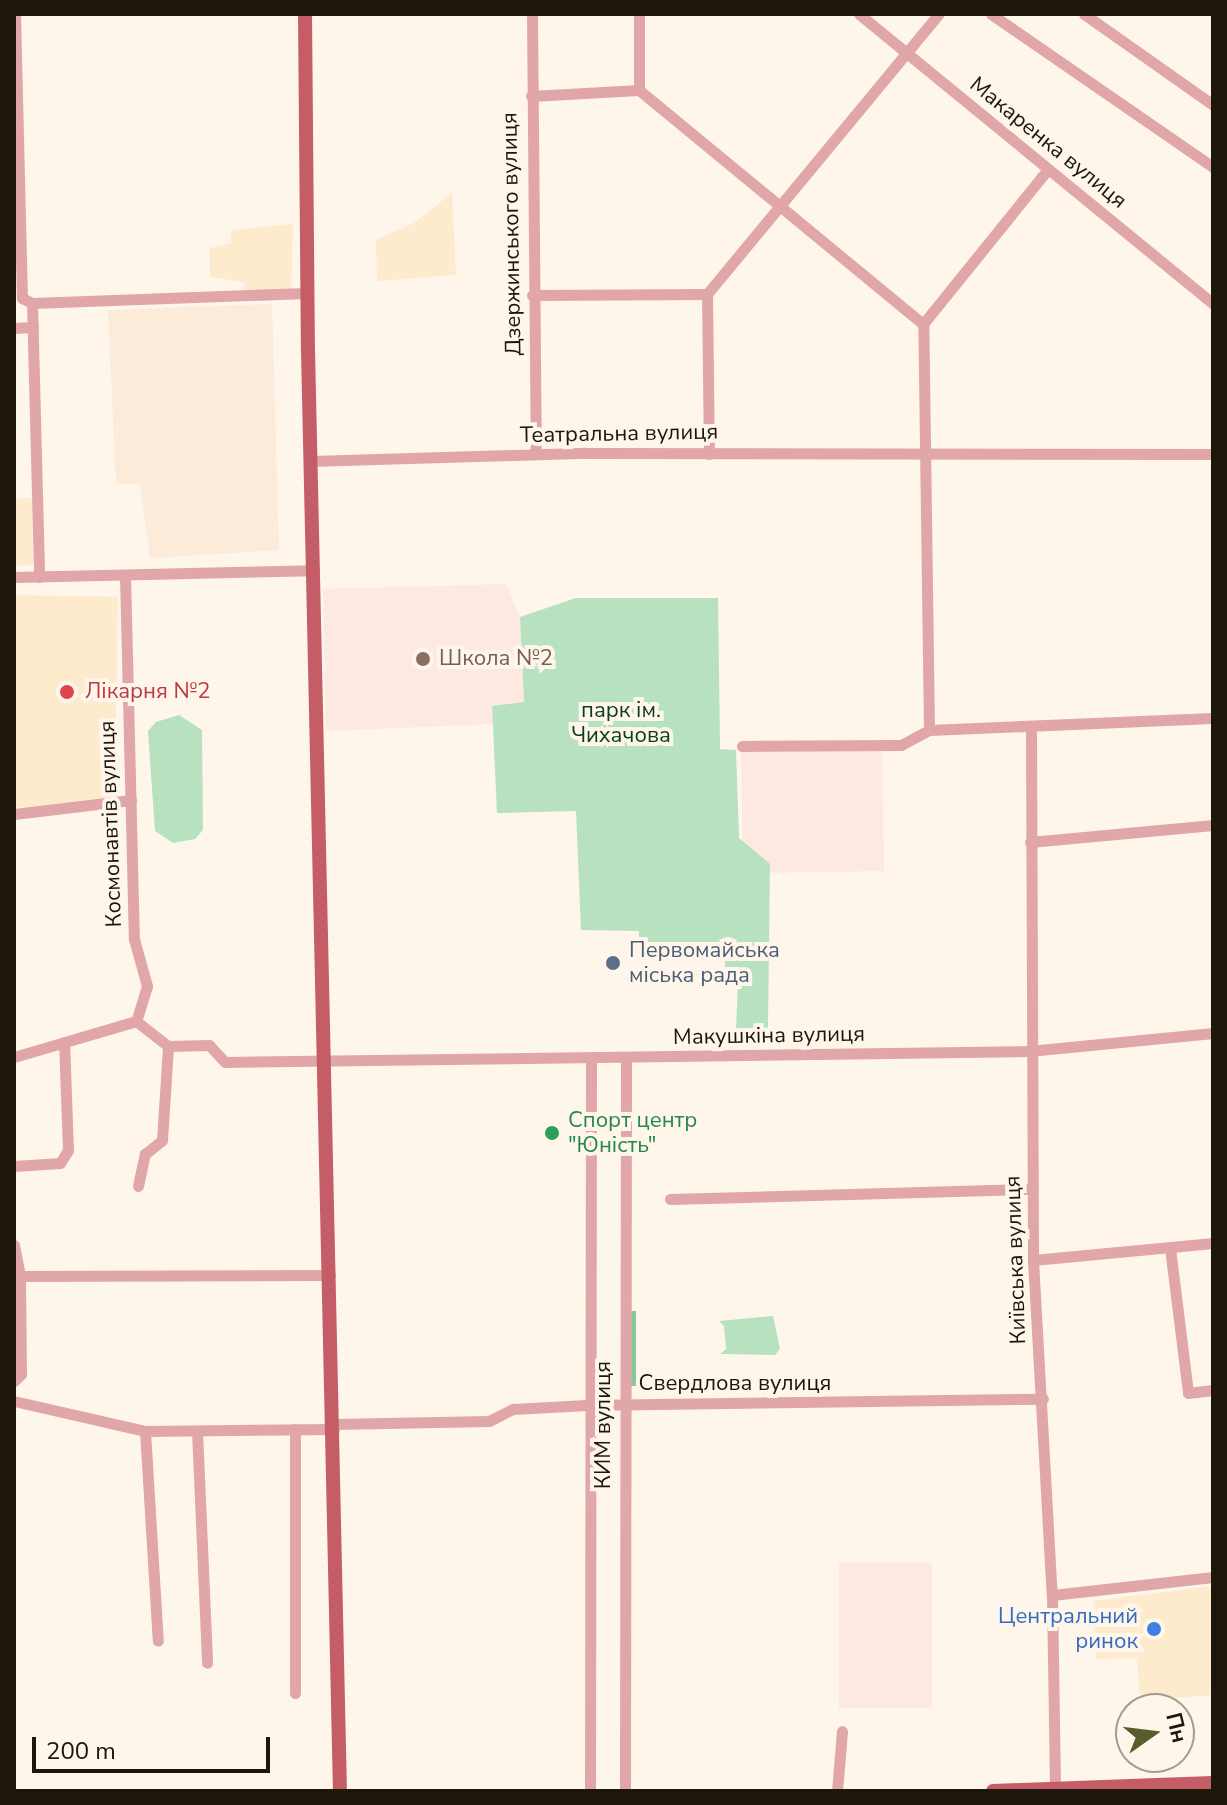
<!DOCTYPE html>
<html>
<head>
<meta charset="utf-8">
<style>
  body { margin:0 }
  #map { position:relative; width:1227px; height:1805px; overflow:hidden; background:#fef6eb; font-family:"Nunito Sans",sans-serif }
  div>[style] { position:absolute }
  .built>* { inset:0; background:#feebce; transform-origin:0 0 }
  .industrial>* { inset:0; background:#fbebd8 }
  .education>* { inset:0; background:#fde9e2; transform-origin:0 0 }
  .green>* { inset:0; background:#b7e1bf }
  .forest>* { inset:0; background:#88c897; transform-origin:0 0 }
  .minor>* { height:11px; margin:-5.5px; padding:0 5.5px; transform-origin:5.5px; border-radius:5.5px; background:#e1a6a7 }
  .major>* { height:14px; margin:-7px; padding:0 7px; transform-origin:7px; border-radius:7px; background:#c45d65 }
  .dots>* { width:22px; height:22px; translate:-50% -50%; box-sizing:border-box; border:4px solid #fef6eb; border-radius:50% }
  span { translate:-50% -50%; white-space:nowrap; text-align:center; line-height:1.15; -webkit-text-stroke:8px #fef6eb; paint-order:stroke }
  .street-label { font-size:22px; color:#1c160b }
  .education-label { font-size:22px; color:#785e54 }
  .left { translate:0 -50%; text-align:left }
  .health-label { font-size:22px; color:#be3a42 }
  .park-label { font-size:22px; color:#0b3c1c }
  .service-label { font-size:22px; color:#4e5e75 }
  .leisure-label { font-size:22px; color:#27864d }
  .shop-label { font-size:22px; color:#366cbe }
  .right { translate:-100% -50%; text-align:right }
  .frame { position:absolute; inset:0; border:16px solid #1c160b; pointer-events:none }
  .north { position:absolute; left:1115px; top:1693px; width:80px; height:80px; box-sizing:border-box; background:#fef6eb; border:2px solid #a49c91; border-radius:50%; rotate:76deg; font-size:22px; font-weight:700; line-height:32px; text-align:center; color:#1c160b }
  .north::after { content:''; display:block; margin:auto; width:28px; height:36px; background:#595d2b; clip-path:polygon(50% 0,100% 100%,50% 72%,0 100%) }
  .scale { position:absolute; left:32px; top:1737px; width:238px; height:36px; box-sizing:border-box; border:4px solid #1c160b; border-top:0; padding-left:10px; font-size:24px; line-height:28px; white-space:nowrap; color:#1c160b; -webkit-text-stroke:6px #fef6eb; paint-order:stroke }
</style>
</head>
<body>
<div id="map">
  <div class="built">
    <div style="clip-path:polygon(452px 193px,456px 275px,377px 281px,376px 240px,414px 223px)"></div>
    <div style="clip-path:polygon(293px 224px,291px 289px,245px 293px,244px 282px,210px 277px,210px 248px,231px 243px,231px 230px)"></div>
    <div style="left:32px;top:498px;width:67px;height:18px;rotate:89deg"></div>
    <div style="left:14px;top:595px;width:104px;height:212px;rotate:1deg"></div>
    <div style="clip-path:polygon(1213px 1586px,1213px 1695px,1140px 1701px,1137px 1658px,1096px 1659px,1093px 1601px)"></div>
  </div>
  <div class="industrial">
    <div style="clip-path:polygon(272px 304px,279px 550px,150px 558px,140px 484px,116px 484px,108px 310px)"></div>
  </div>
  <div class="education">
    <div style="clip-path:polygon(506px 584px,520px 617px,524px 702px,493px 706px,494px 724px,326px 731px,323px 589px)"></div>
    <div style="left:882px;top:749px;width:122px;height:141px;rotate:89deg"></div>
    <div style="left:932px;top:1563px;width:145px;height:93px;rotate:90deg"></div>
  </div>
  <div class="green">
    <div style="clip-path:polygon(576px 598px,718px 598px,720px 749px,736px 750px,739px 838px,770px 864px,768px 1028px,736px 1029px,738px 983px,725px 981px,725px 942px,639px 942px,639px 931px,581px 930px,576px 811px,497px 813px,492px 706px,524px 702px,520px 617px)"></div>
    <div style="clip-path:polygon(179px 715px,202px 730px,203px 830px,195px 839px,173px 843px,155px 831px,148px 731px,156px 722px)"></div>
    <div style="clip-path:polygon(773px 1316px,780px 1349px,775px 1355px,720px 1354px,726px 1349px,724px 1326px,719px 1321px)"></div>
  </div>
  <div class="forest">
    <div style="left:629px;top:1311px;width:7px;height:75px"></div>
  </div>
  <div class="minor">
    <div style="left:15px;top:14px;width:284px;rotate:88.6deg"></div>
    <div style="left:22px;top:298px;width:11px;rotate:27deg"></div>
    <div style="left:32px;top:303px;width:275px;rotate:-2.1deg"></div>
    <div style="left:532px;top:14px;width:440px;rotate:89.5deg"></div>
    <div style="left:859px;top:14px;width:458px;rotate:39.3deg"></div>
    <div style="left:991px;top:14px;width:270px;rotate:34.6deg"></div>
    <div style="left:1084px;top:14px;width:158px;rotate:35.2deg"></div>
    <div style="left:639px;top:90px;width:76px;rotate:-90deg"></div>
    <div style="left:531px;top:96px;width:108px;rotate:-3.2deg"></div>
    <div style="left:639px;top:90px;width:368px;rotate:39.5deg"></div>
    <div style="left:707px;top:294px;width:160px;rotate:89.3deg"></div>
    <div style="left:532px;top:295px;width:175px;rotate:-0.3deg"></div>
    <div style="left:707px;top:294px;width:364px;rotate:-50.4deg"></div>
    <div style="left:32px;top:303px;width:274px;rotate:88.5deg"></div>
    <div style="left:14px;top:328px;width:19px;rotate:-3deg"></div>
    <div style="left:311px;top:461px;width:275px;rotate:-1.7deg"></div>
    <div style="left:586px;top:453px;width:627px;rotate:0.09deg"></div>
    <div style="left:125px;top:575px;width:364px;rotate:88.6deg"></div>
    <div style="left:134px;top:939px;width:49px;rotate:74.5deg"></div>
    <div style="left:147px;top:986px;width:37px;rotate:107deg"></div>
    <div style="left:14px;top:577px;width:300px;rotate:-1.3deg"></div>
    <div style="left:929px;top:730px;width:406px;rotate:-90.8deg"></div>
    <div style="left:923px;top:324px;width:199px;rotate:-51.1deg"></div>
    <div style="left:1031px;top:730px;width:530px;rotate:89.78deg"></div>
    <div style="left:1033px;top:1260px;width:336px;rotate:86.8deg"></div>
    <div style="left:1052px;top:1595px;width:192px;rotate:89.1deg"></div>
    <div style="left:742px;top:746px;width:159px;rotate:-0.4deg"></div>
    <div style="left:901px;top:745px;width:32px;rotate:-28deg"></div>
    <div style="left:929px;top:730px;width:284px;rotate:-2.4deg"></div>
    <div style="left:14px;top:814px;width:118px;rotate:-6.8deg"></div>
    <div style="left:1030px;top:842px;width:184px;rotate:-5.3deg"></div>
    <div style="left:14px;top:1057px;width:127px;rotate:-16.4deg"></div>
    <div style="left:136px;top:1021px;width:41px;rotate:38deg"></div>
    <div style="left:168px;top:1046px;width:41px;rotate:-1.4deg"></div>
    <div style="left:209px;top:1045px;width:23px;rotate:47deg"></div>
    <div style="left:225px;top:1062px;width:804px;rotate:-0.78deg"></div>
    <div style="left:1029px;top:1051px;width:185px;rotate:-5.6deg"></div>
    <div style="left:14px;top:1166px;width:46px;rotate:-3.7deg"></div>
    <div style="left:60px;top:1163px;width:15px;rotate:-58deg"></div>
    <div style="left:68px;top:1150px;width:108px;rotate:-92.1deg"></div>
    <div style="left:138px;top:1186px;width:33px;rotate:-78deg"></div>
    <div style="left:145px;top:1154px;width:22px;rotate:-39deg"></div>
    <div style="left:162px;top:1140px;width:94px;rotate:-86.3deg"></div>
    <div style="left:670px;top:1199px;width:363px;rotate:-1.6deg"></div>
    <div style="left:14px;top:1245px;width:32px;rotate:79deg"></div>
    <div style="left:20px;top:1276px;width:98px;rotate:89.4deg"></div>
    <div style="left:21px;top:1374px;width:10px;rotate:135deg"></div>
    <div style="left:1170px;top:1248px;width:146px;rotate:82.9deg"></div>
    <div style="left:1188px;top:1393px;width:25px;rotate:-7deg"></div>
    <div style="left:1033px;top:1260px;width:181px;rotate:-5.4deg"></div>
    <div style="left:20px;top:1276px;width:310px;rotate:-0.2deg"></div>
    <div style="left:14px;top:1401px;width:134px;rotate:12.9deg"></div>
    <div style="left:145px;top:1431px;width:189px;rotate:-0.6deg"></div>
    <div style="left:334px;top:1424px;width:155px;rotate:-1.1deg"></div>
    <div style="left:489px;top:1421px;width:27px;rotate:-27deg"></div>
    <div style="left:513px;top:1409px;width:74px;rotate:-3.1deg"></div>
    <div style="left:587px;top:1405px;width:456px;rotate:-0.8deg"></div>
    <div style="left:295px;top:1429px;width:264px;rotate:90deg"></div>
    <div style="left:145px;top:1431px;width:210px;rotate:86.5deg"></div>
    <div style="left:197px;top:1431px;width:232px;rotate:87.5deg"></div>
    <div style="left:1052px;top:1595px;width:162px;rotate:-6.4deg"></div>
    <div style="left:590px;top:1791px;width:731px;rotate:-89.92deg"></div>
    <div style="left:625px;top:1791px;width:732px;rotate:-89.92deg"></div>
    <div style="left:837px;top:1791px;width:60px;rotate:-85.2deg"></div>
  </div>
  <div class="major">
    <div style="left:305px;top:14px;width:336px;rotate:89.5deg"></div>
    <div style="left:308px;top:350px;width:1441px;rotate:88.73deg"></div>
    <div style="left:993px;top:1791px;width:220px;rotate:-2.1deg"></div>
  </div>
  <div class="dots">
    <div style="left:423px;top:659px;background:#8d6e63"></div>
    <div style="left:67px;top:692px;background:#e0444e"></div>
    <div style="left:613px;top:963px;background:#5c6f8a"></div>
    <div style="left:552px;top:1133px;background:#2e9e5b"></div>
    <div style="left:1154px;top:1629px;background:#3f7fe0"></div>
  </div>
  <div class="street-label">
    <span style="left:1048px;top:143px;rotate:39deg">Макаренка вулиця</span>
    <span style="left:512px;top:234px;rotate:-91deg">Дзержинського вулиця</span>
    <span style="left:619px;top:434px;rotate:-1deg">Театральна вулиця</span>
    <span style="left:111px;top:824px;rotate:-92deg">Космонавтів вулиця</span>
    <span style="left:769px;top:1036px;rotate:-1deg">Макушкіна вулиця</span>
    <span style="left:1016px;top:1260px;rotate:-92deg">Київська вулиця</span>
    <span style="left:735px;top:1384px">Свердлова вулиця</span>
    <span style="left:604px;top:1425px;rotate:-90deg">КИМ вулиця</span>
  </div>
  <div class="education-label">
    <span class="left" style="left:439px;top:659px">Школа №2</span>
  </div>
  <div class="health-label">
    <span class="left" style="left:85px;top:692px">Лікарня №2</span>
  </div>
  <div class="park-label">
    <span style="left:621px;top:723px">парк ім.<br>Чихачова</span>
  </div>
  <div class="service-label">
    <span class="left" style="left:629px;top:963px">Первомайська<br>міська рада</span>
  </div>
  <div class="leisure-label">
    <span class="left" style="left:568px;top:1133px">Спорт центр<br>"Юність"</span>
  </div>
  <div class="shop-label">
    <span class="right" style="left:1138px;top:1629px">Центральний<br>ринок</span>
  </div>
  <div class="frame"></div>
  <div class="north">Пн</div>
  <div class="scale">200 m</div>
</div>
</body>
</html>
